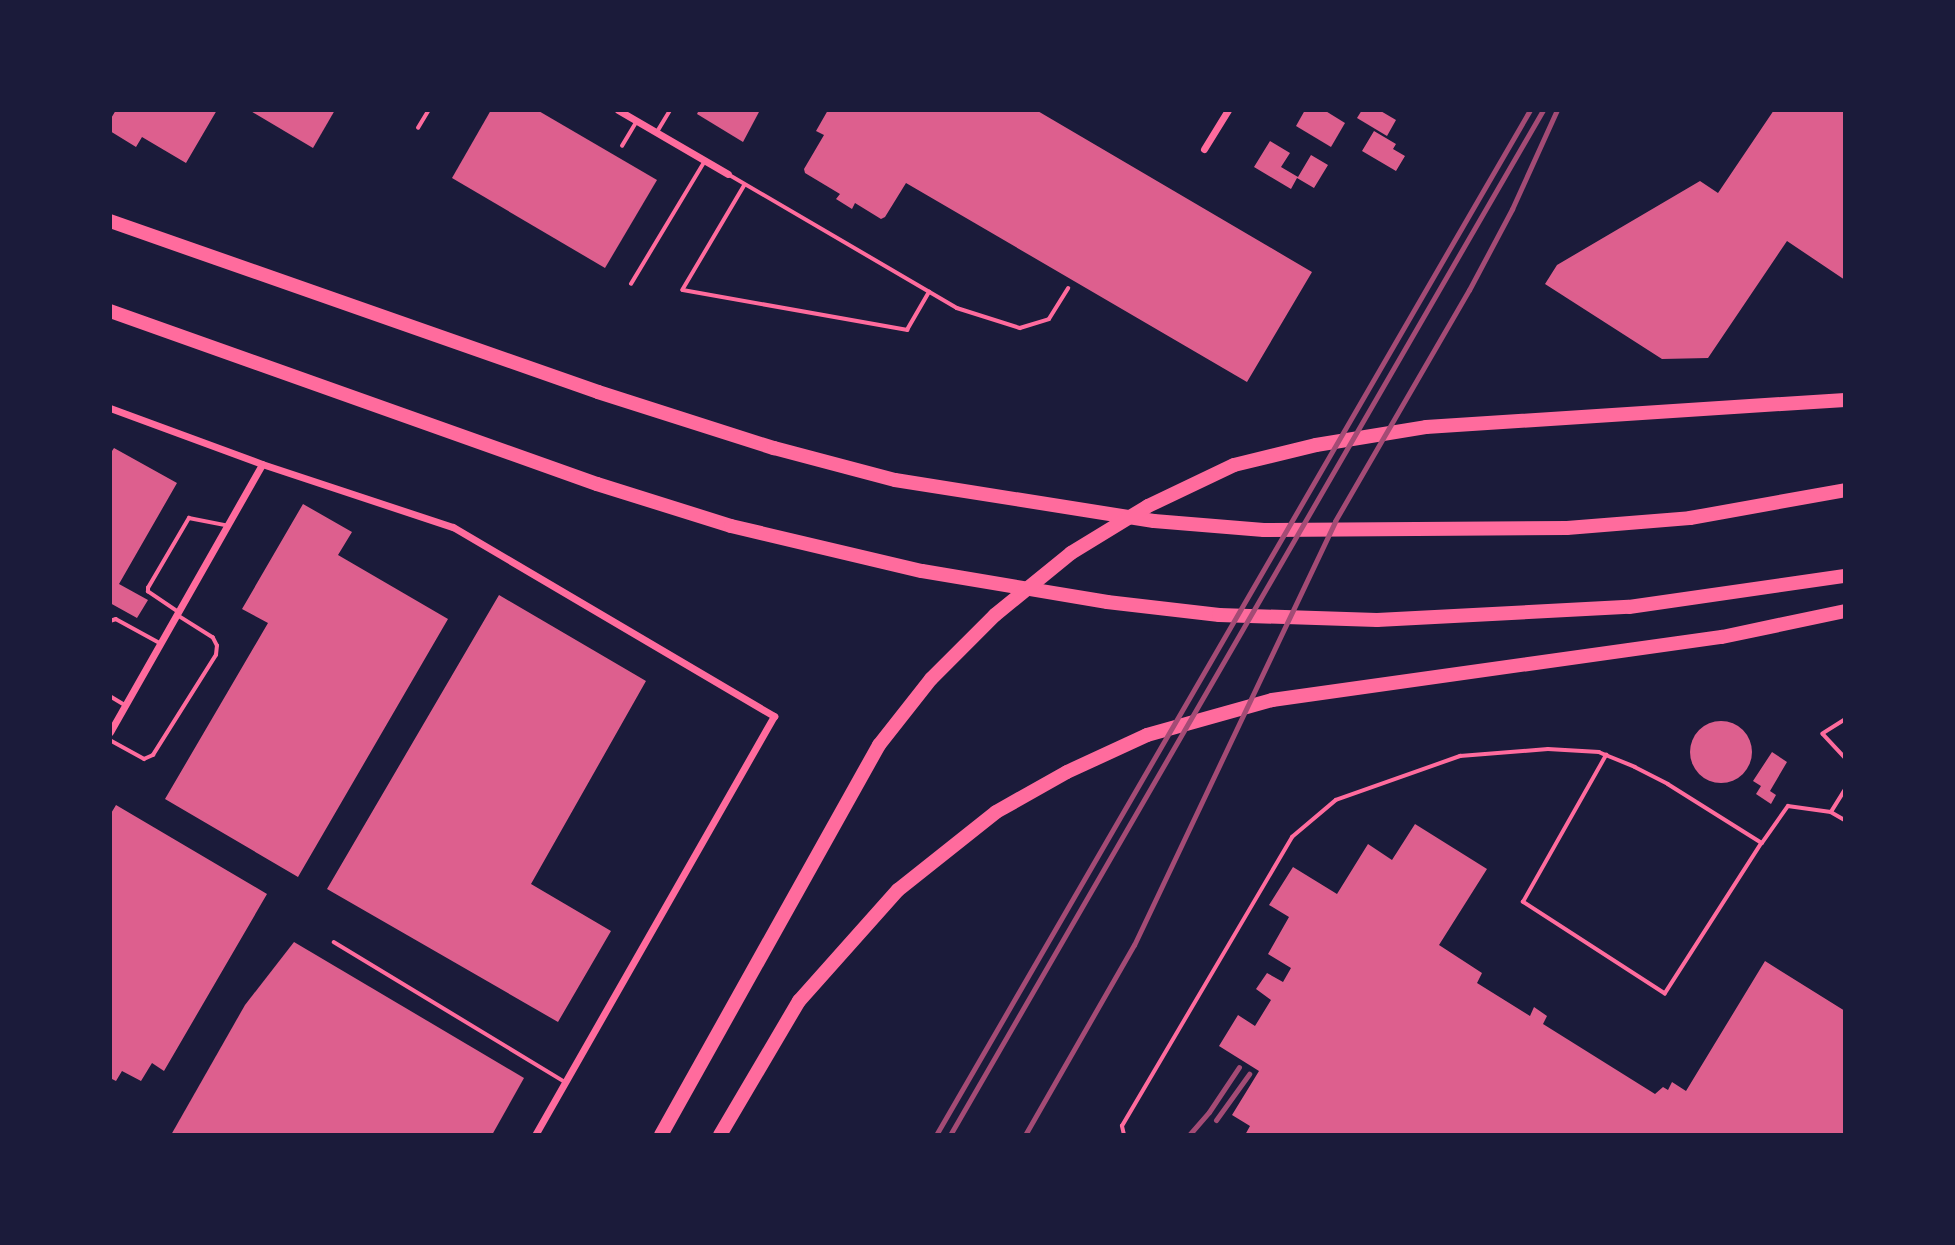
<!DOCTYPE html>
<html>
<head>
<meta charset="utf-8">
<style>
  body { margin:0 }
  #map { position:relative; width:1955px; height:1245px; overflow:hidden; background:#1b1b3a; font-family:"Titillium Web",sans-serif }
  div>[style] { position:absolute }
  .building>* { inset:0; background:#dd5f8e }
  .round { border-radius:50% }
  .service>* { height:3.5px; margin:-1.75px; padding:0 1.75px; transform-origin:1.75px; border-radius:1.75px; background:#ff6b9d }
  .minor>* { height:7px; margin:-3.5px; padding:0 3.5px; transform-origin:3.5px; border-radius:3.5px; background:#ff6b9d }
  .motorway>* { height:14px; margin:-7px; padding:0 7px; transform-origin:7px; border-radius:7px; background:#ff6b9d }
  .rail>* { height:5px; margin:-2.5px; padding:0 2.5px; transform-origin:2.5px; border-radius:2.5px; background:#a44b75 }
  span { translate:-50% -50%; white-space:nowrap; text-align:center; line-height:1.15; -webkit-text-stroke:7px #1b1b3a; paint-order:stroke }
  .frame { position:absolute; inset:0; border:112px solid #1b1b3a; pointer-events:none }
</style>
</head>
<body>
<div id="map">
  <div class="building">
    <div style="clip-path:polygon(116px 110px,217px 110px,186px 163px,142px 137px,136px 147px,110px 131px,110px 120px)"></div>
    <div style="clip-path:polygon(249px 110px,335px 110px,313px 148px)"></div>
    <div style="clip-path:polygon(491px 110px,537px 110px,657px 180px,605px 268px,452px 178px)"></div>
    <div style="clip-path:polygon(699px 110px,760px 110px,743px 142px,697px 114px)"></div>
    <div style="clip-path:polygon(828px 110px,1036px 110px,1312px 272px,1247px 382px,906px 183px,885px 217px,881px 219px,855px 203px,852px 209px,836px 199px,840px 194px,805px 173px,804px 169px,824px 135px,816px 131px)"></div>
    <div style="clip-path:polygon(1305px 110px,1324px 110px,1345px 123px,1331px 147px,1296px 126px)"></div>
    <div style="clip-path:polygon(1362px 110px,1379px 110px,1396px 120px,1387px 136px,1357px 118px)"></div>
    <div style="clip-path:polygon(1774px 110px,1845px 110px,1845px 280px,1787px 241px,1708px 358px,1662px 359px,1545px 284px,1557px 265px,1700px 181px,1718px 193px)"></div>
    <div style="clip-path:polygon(1374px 131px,1396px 144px,1393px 149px,1405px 156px,1396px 171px,1362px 151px)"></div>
    <div style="clip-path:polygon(1270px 141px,1290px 153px,1281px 167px,1298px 177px,1311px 155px,1328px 165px,1314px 188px,1297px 178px,1291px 189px,1254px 167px)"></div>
    <div style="clip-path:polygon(114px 448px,177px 483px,119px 584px,148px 600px,137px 618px,110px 603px,110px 454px)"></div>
    <div style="clip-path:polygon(303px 504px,352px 532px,338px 555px,448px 619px,298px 877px,165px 799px,268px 623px,242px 609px)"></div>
    <div style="clip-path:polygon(499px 595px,646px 681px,531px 884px,611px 931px,558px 1022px,327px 889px)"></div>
    <div class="round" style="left:1690px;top:721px;width:62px;height:62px"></div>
    <div style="clip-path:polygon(1772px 752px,1787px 762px,1770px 791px,1776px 795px,1771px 804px,1756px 794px,1761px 786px,1753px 781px)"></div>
    <div style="clip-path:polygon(116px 805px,267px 894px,164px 1071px,152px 1063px,141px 1081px,122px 1071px,116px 1081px,110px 1078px,110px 815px)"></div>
    <div style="clip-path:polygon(1415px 824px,1487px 869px,1439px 945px,1482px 973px,1477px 983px,1530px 1016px,1534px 1007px,1547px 1016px,1543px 1024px,1655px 1094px,1663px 1087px,1668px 1090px,1672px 1082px,1686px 1091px,1765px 961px,1845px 1011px,1845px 1135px,1245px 1135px,1250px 1126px,1232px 1115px,1259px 1071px,1219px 1046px,1238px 1015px,1255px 1026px,1271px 1000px,1256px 989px,1267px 973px,1283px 982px,1291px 968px,1268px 954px,1289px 917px,1269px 905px,1293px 867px,1337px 894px,1368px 844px,1392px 860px)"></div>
    <div style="clip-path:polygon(294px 942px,524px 1078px,492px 1135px,171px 1135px,245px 1005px)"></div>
  </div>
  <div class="service">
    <div style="left:418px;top:128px;width:21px;rotate:-59deg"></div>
    <div style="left:657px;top:132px;width:26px;rotate:-59deg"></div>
    <div style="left:622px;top:146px;width:29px;rotate:-59deg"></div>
    <div style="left:728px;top:174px;width:265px;rotate:30.3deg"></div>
    <div style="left:957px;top:308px;width:66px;rotate:17.6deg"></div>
    <div style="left:1020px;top:328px;width:30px;rotate:-17deg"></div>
    <div style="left:1049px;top:319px;width:36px;rotate:-58deg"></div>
    <div style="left:745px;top:185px;width:122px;rotate:120.6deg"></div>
    <div style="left:683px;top:290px;width:228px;rotate:10.1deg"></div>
    <div style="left:907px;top:330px;width:44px;rotate:-59.9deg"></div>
    <div style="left:631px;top:284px;width:144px;rotate:-59deg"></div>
    <div style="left:178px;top:612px;width:36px;rotate:-146deg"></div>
    <div style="left:148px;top:592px;width:4px;rotate:-90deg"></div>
    <div style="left:148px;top:588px;width:81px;rotate:-59.6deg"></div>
    <div style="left:189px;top:518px;width:38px;rotate:11deg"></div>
    <div style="left:110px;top:621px;width:6px;rotate:-18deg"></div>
    <div style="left:116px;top:619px;width:50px;rotate:28.6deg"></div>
    <div style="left:110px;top:696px;width:17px;rotate:31deg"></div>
    <div style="left:1845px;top:720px;width:26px;rotate:148deg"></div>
    <div style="left:1823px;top:734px;width:33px;rotate:47deg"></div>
    <div style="left:110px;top:740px;width:39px;rotate:29deg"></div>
    <div style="left:144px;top:759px;width:10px;rotate:-24deg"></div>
    <div style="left:153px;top:755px;width:118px;rotate:-57.8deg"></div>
    <div style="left:216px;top:655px;width:9px;rotate:-84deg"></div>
    <div style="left:217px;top:646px;width:9px;rotate:-117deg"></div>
    <div style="left:213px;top:638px;width:41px;rotate:-147.8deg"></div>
    <div style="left:1831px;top:812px;width:26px;rotate:-58deg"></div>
    <div style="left:1762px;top:843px;width:45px;rotate:-54.9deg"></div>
    <div style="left:1788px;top:806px;width:43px;rotate:7.9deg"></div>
    <div style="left:1831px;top:812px;width:16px;rotate:30deg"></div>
    <div style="left:334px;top:942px;width:270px;rotate:31.2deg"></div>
    <div style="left:1124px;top:1135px;width:9px;rotate:-103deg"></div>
    <div style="left:1122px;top:1126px;width:335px;rotate:-59.5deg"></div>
    <div style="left:1292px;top:837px;width:57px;rotate:-40.1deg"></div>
    <div style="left:1336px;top:800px;width:132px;rotate:-19.5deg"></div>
    <div style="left:1460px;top:756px;width:88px;rotate:-4.5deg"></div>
    <div style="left:1548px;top:749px;width:51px;rotate:3.4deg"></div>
    <div style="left:1599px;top:752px;width:8px;rotate:23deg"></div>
    <div style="left:1606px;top:755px;width:31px;rotate:22deg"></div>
    <div style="left:1635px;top:767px;width:37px;rotate:27deg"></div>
    <div style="left:1668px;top:784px;width:111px;rotate:32.1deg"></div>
    <div style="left:1762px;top:843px;width:179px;rotate:122.7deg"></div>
    <div style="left:1665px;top:994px;width:169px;rotate:-147.1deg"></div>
    <div style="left:1523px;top:902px;width:169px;rotate:-60.5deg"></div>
  </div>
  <div class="minor">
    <div style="left:618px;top:110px;width:127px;rotate:30.2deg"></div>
    <div style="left:1204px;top:149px;width:46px;rotate:-58.4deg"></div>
    <div style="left:110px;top:408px;width:162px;rotate:20.2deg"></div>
    <div style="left:262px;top:464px;width:201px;rotate:18.3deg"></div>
    <div style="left:453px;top:527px;width:373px;rotate:30.5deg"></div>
    <div style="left:774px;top:716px;width:482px;rotate:119.7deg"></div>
    <div style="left:110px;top:732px;width:308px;rotate:-60.4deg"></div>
  </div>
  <div class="motorway">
    <div style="left:110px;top:221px;width:517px;rotate:19.31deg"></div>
    <div style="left:598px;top:392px;width:185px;rotate:17.7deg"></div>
    <div style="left:774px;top:448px;width:125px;rotate:14.8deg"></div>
    <div style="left:895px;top:480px;width:262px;rotate:9deg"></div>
    <div style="left:1154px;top:521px;width:110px;rotate:4.7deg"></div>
    <div style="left:1264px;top:530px;width:303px;rotate:-0.4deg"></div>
    <div style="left:1567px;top:528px;width:123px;rotate:-4.6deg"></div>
    <div style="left:1690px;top:518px;width:158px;rotate:-10.2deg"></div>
    <div style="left:110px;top:311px;width:517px;rotate:19.56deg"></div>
    <div style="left:597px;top:484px;width:140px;rotate:17.4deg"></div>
    <div style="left:731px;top:526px;width:196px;rotate:13.3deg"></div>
    <div style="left:922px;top:571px;width:188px;rotate:9.5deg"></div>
    <div style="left:1107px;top:602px;width:113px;rotate:6.6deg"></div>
    <div style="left:1219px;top:615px;width:158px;rotate:1.8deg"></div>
    <div style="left:1377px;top:620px;width:252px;rotate:-3deg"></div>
    <div style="left:1629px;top:607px;width:218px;rotate:-8.2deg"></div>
    <div style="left:661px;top:1135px;width:447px;rotate:-60.8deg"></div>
    <div style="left:879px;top:745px;width:84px;rotate:-51.8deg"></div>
    <div style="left:931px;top:679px;width:91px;rotate:-45deg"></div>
    <div style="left:995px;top:615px;width:98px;rotate:-39.2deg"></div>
    <div style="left:1071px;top:553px;width:90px;rotate:-31.4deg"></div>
    <div style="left:1148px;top:506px;width:95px;rotate:-25.5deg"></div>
    <div style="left:1234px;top:465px;width:84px;rotate:-13.7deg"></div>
    <div style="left:1316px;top:445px;width:111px;rotate:-9.3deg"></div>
    <div style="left:1426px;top:427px;width:420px;rotate:-3.7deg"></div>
    <div style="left:720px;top:1135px;width:156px;rotate:-59.5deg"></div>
    <div style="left:799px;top:1001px;width:149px;rotate:-48.3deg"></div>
    <div style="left:898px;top:890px;width:125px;rotate:-38.5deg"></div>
    <div style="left:996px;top:812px;width:81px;rotate:-29.4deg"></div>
    <div style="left:1067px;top:772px;width:88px;rotate:-24.8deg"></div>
    <div style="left:1147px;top:735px;width:130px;rotate:-15.6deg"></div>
    <div style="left:1272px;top:700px;width:454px;rotate:-8deg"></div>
    <div style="left:1722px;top:637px;width:126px;rotate:-11.9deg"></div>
  </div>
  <div class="rail">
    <div style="left:1216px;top:1120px;width:57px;rotate:-54.3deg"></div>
    <div style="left:936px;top:1135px;width:1185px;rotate:-59.91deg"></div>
    <div style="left:950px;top:1135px;width:1184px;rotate:-59.95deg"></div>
    <div style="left:1025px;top:1135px;width:219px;rotate:-60.2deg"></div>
    <div style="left:1134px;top:945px;width:469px;rotate:-64.6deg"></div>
    <div style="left:1335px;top:521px;width:267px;rotate:-59.9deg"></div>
    <div style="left:1469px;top:290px;width:92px;rotate:-62deg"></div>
    <div style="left:1512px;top:209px;width:109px;rotate:-65.6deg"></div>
    <div style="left:1189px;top:1135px;width:30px;rotate:-49deg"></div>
    <div style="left:1209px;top:1112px;width:54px;rotate:-56.3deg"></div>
  </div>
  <div class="frame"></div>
</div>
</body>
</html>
